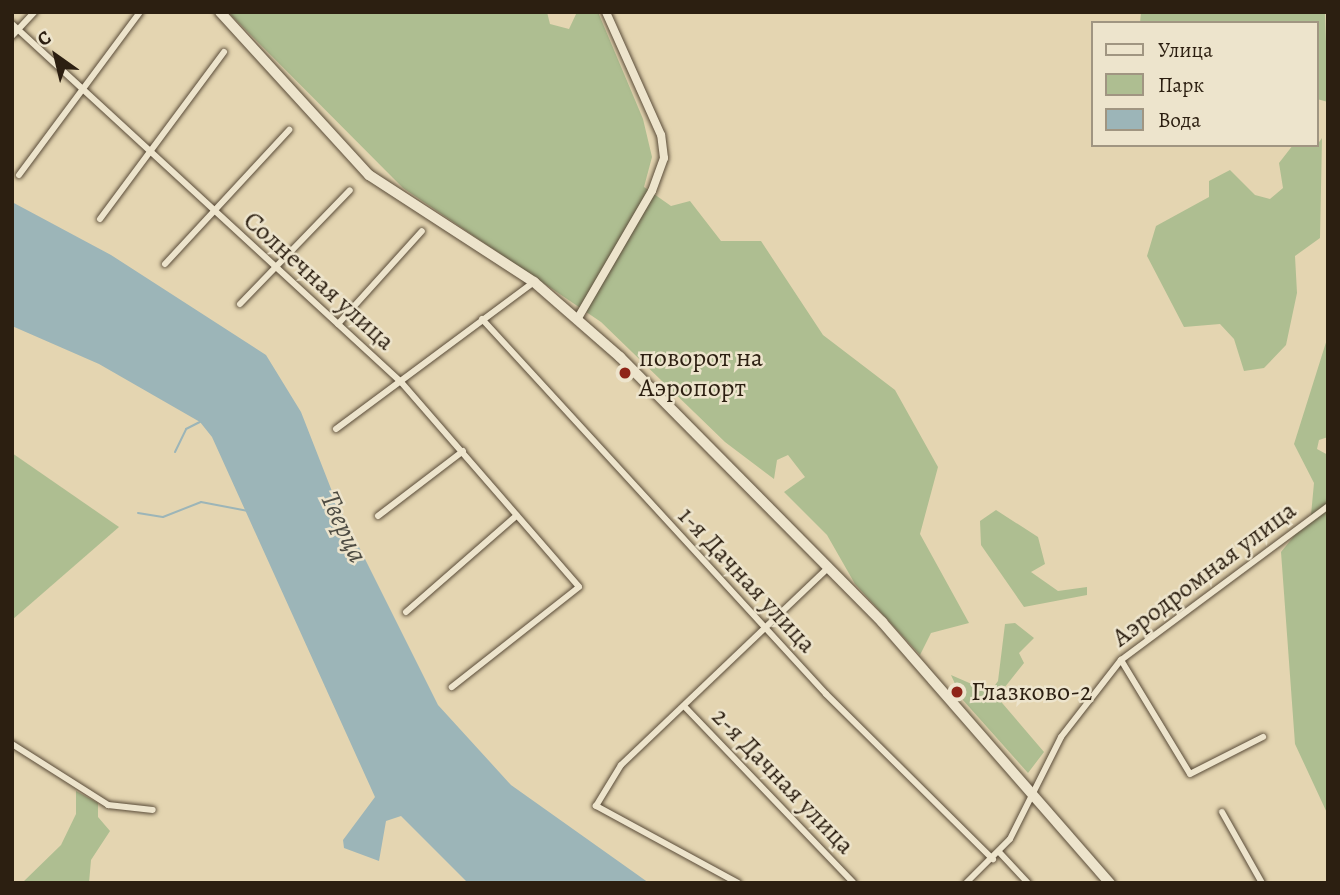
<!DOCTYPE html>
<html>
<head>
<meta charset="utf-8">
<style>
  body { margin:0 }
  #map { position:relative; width:1340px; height:895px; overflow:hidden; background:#e4d5b1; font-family:Alegreya,serif }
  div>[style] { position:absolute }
  .green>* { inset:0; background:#aebe91 }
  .water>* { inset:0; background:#9cb5b8 }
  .stream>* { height:2px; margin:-1px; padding:0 1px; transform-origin:1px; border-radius:1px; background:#9cb5b8 }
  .roads { filter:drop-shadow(0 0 2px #5a4c39) drop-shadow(0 0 2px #5a4c39) }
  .minor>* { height:6px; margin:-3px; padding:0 3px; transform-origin:3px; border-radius:3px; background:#ede4cc }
  .tertiary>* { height:8px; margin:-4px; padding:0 4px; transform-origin:4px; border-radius:4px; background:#ede4cc }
  .secondary>* { height:10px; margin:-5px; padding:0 5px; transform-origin:5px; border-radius:5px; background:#ede4cc }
  .dots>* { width:19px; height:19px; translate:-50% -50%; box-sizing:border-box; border:4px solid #ede4cc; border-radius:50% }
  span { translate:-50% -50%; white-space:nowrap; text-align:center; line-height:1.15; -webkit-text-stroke:5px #ede4cc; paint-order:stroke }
  .street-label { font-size:26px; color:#2c1f11 }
  .poi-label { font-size:26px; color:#2c1f11 }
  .left { translate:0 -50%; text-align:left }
  .water-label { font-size:28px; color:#4e4c43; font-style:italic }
  .frame { position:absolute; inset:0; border:14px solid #2c1f11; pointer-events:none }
  .legend { position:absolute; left:1091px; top:21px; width:228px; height:126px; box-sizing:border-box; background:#ede4cc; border:2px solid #a09581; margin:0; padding:9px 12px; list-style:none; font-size:21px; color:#2c1f11 }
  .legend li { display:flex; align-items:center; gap:14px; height:35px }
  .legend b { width:35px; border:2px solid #a09581 }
  .north { position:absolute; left:21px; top:21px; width:70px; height:70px; -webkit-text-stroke:5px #ede4cc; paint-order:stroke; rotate:326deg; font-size:19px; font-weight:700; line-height:28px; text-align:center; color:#2c1f11 }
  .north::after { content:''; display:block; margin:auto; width:24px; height:32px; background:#2c1f11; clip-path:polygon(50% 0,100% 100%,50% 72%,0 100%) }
</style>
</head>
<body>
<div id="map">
  <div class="green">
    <div style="clip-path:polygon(228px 12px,547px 12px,550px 24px,569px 29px,577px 12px,598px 12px,643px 119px,652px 157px,644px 187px,671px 206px,690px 201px,721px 241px,761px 241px,823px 335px,895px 390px,938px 467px,920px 534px,969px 623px,931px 633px,920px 655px,855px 584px,827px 535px,784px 492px,805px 477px,788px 455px,777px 460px,774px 479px,725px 442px,601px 322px,403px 188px)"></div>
    <div style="clip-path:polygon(1141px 12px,1325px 12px,1328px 102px,1317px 99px,1317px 23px,1140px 23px)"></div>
    <div style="clip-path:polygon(1322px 138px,1320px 238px,1295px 256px,1297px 293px,1286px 345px,1264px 368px,1244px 371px,1234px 339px,1220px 324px,1184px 327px,1147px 256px,1156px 226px,1209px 197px,1209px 181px,1230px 170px,1255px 195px,1270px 199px,1283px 188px,1279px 163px,1293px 145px,1317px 145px)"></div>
    <div style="clip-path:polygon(1328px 336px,1328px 437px,1319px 440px,1317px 449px,1328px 455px,1328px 815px,1295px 744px,1281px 552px,1311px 515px,1314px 483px,1294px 444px)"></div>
    <div style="clip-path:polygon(12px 453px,119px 527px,12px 620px)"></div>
    <div style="clip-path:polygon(996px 510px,1038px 537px,1045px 564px,1031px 572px,1058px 591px,1087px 587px,1087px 595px,1024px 607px,981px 545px,980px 521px)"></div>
    <div style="clip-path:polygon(1015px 623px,1034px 638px,1019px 653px,1024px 663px,997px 697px,1044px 752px,1028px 773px,962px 699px,951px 675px,990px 692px,998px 681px,1005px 624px)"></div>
    <div style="clip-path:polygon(76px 791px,98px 803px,98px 817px,110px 831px,91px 860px,89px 883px,22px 883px,61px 845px,76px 814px)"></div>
  </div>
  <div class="water">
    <div style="clip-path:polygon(12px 202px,111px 255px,266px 355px,301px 412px,335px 499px,438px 705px,511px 785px,649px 883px,468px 883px,401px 816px,386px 821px,379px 861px,344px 848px,343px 840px,375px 797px,212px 437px,200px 422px,99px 364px,12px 326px)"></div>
  </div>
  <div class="stream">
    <div style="left:175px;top:452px;width:25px;rotate:-64deg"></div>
    <div style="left:186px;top:429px;width:16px;rotate:-27deg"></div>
    <div style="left:138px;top:513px;width:25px;rotate:9deg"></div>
    <div style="left:163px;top:517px;width:41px;rotate:-21.5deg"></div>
    <div style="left:201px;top:502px;width:48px;rotate:10.8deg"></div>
  </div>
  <div class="roads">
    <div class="minor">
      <div style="left:12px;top:24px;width:529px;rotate:42.62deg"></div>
      <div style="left:401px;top:382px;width:271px;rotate:49deg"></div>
      <div style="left:579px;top:587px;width:162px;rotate:141.8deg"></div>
      <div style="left:12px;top:36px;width:33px;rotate:-47deg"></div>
      <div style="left:19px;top:175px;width:203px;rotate:-53.4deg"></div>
      <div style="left:100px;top:219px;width:208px;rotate:-53.4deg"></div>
      <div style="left:165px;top:264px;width:183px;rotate:-47.2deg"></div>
      <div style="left:240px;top:304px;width:158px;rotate:-46deg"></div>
      <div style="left:482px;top:319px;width:509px;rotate:47.47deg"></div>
      <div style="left:826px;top:694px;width:235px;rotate:44.7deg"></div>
      <div style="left:338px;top:324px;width:125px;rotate:-47.9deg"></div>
      <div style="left:336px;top:429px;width:247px;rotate:-36.6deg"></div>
      <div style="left:378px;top:516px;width:107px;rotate:-37.4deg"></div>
      <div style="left:406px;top:612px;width:147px;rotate:-41.1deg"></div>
      <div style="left:1121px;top:660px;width:133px;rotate:58.8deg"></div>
      <div style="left:1190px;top:774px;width:82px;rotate:-26.9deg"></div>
      <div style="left:684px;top:706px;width:245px;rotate:46.2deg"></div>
      <div style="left:12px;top:744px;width:114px;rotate:32.4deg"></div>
      <div style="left:108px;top:805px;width:45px;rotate:6.3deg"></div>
      <div style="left:1222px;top:812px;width:81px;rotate:60.6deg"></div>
      <div style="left:1000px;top:853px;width:41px;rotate:47deg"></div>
      <div style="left:738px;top:883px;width:162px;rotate:-151.5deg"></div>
      <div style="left:596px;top:806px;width:48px;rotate:-58.6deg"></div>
      <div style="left:621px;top:765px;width:287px;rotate:-43.6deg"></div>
      <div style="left:966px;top:883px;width:62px;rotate:-45deg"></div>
      <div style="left:1010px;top:839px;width:114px;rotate:-63.4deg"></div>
      <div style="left:1061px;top:737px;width:98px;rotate:-52.1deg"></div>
      <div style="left:1121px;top:660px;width:258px;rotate:-36.6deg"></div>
    </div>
    <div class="tertiary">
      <div style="left:578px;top:318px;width:147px;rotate:-59.8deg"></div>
      <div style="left:652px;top:191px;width:35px;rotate:-70deg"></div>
      <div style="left:664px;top:158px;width:23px;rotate:-97deg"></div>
      <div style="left:661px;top:135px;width:135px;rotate:-114.1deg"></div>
    </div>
    <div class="secondary">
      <div style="left:220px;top:12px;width:221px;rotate:47.6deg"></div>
      <div style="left:369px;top:175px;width:197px;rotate:33deg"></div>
      <div style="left:534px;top:282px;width:114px;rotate:41.1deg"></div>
      <div style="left:620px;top:357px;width:373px;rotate:45.3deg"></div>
      <div style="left:882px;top:622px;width:347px;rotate:48.9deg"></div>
    </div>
  </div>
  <div class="dots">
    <div style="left:625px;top:373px;background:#8f2418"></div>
    <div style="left:957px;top:692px;background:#8f2418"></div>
  </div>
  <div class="street-label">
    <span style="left:319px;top:281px;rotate:42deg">Солнечная улица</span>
    <span style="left:1204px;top:574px;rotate:-37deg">Аэродромная улица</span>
    <span style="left:747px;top:580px;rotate:47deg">1-я Дачная улица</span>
    <span style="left:783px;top:781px;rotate:46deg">2-я Дачная улица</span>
  </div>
  <div class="poi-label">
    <span class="left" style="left:639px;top:373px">поворот на<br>Аэропорт</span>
    <span class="left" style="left:971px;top:692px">Глазково-2</span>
  </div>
  <div class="water-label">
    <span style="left:344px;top:527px;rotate:65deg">Тверца</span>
  </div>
  <div class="frame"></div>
  <ul class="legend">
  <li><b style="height:9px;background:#ede4cc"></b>Улица</li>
  <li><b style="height:19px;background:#aebe91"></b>Парк</li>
  <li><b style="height:19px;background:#9cb5b8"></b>Вода</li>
  </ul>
  <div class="north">С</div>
</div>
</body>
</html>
